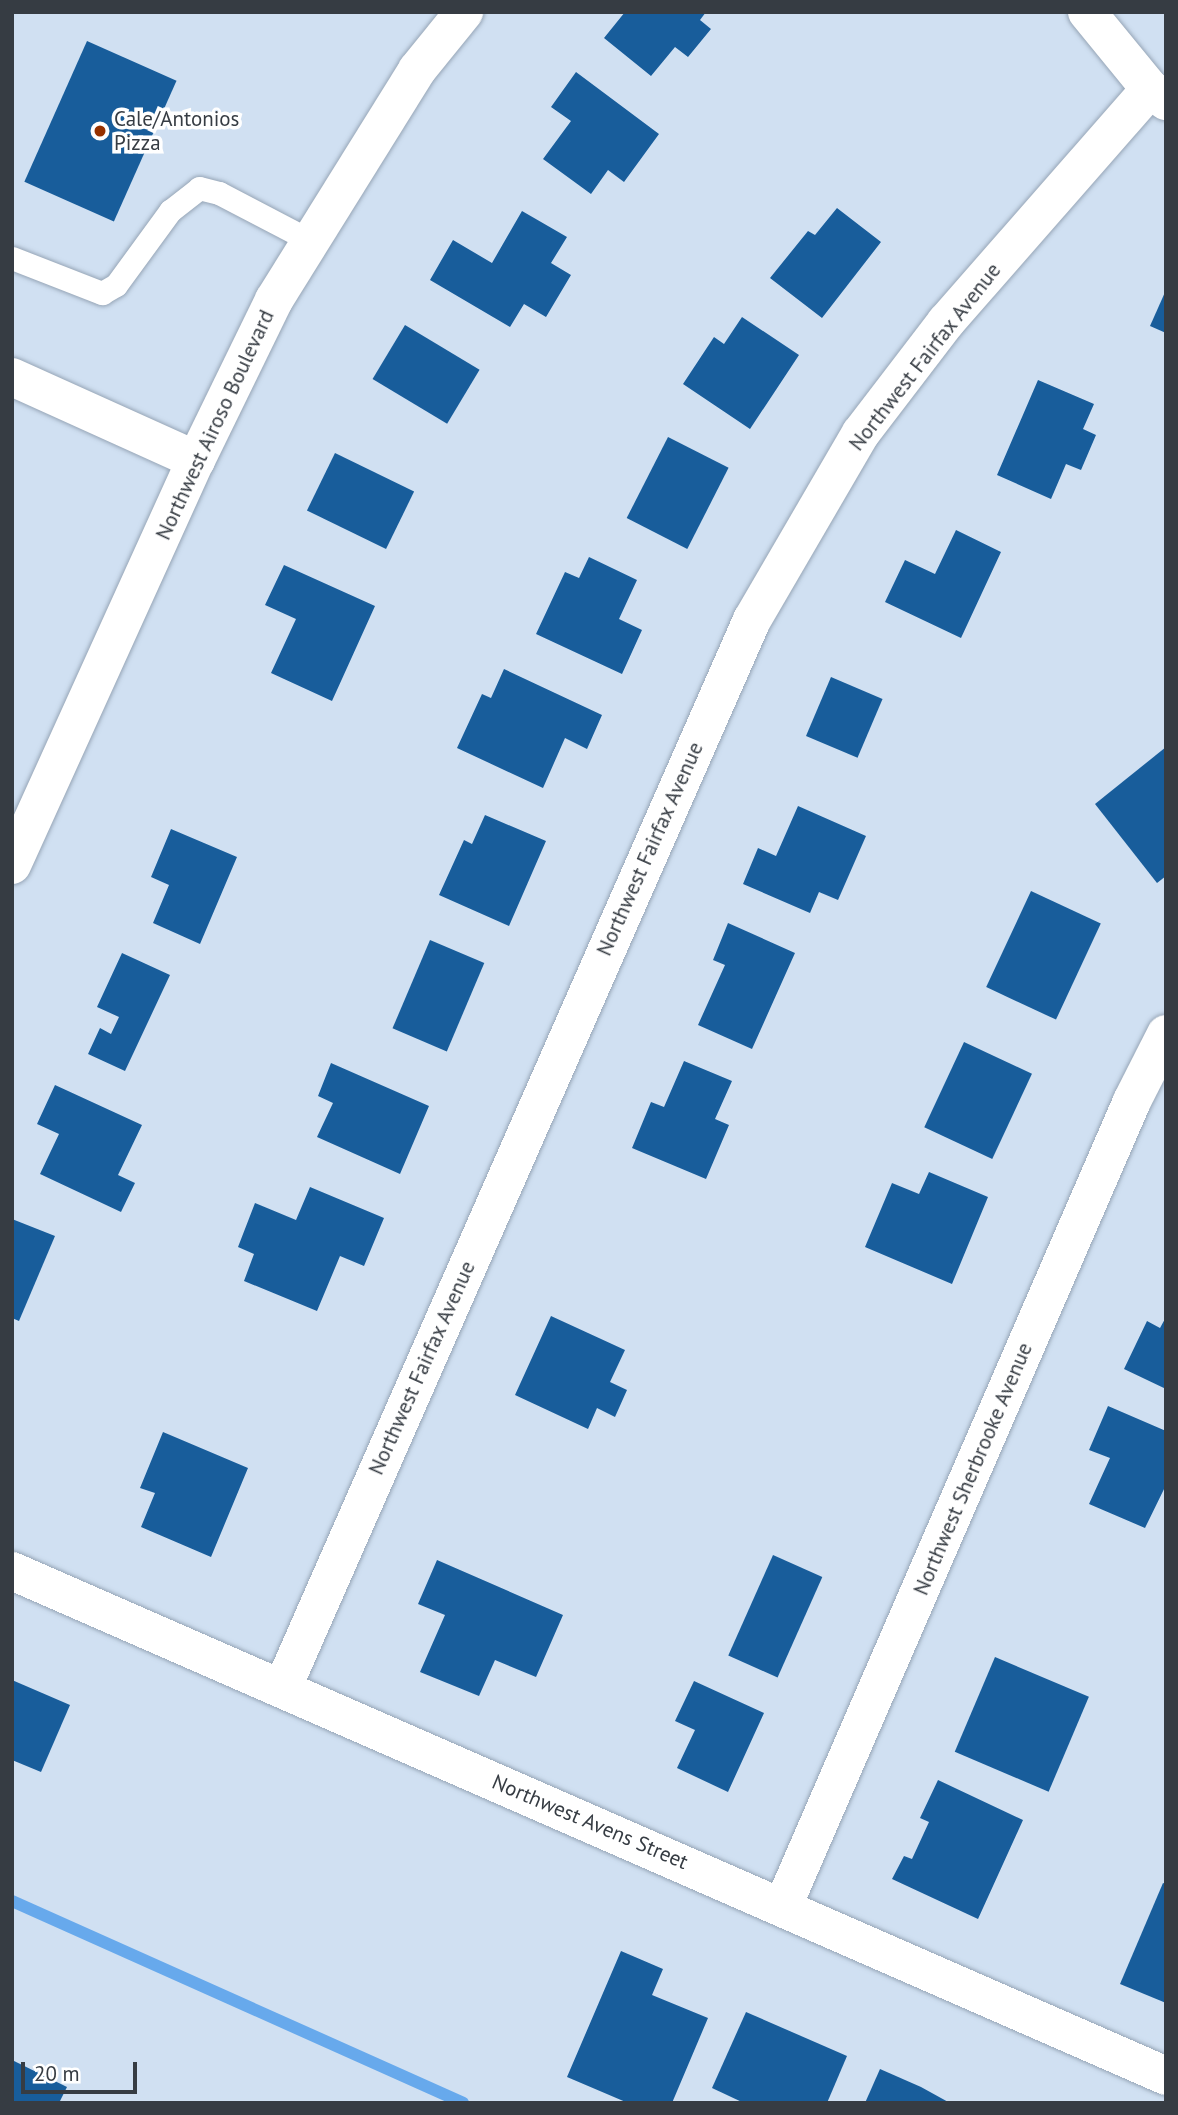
<!DOCTYPE html>
<html>
<head>
<meta charset="utf-8">
<style>
  body { margin:0 }
  #map { position:relative; width:1178px; height:2115px; overflow:hidden; background:#d0e0f2; font-family:"PT Sans",sans-serif }
  div>[style] { position:absolute }
  .stream>* { height:12px; margin:-6px; padding:0 6px; transform-origin:6px; border-radius:6px; background:#67a9ec }
  .building>* { inset:0; background:#185d9b; transform-origin:0 0 }
  .roads { filter:drop-shadow(0 0 2px #96a5b6) drop-shadow(0 0 2px #96a5b6) }
  .lane>* { height:23px; margin:-11.5px; padding:0 11.5px; transform-origin:11.5px; border-radius:11.5px; background:#fff }
  .street>* { height:38px; margin:-19px; padding:0 19px; transform-origin:19px; border-radius:19px; background:#fff }
  .secondary>* { height:38px; margin:-19px; padding:0 19px; transform-origin:19px; border-radius:19px; background:#fff }
  .dots>* { width:19px; height:19px; translate:-50% -50%; box-sizing:border-box; border:4px solid #fff; border-radius:50% }
  span { translate:-50% -50%; white-space:nowrap; text-align:center; line-height:1.15; -webkit-text-stroke:7px #fff; paint-order:stroke }
  .poi-label { font-size:21px; color:#363c43 }
  .left { translate:0 -50%; text-align:left }
  .street-label { font-size:21px; color:#363c43 }
  .frame { position:absolute; inset:0; border:14px solid #363c43; pointer-events:none }
  .scale { position:absolute; left:21px; top:2062px; width:116px; height:32px; box-sizing:border-box; border:4px solid #363c43; border-top:0; padding-left:9px; font-size:21px; line-height:24px; white-space:nowrap; color:#363c43; -webkit-text-stroke:5px #fff; paint-order:stroke }
</style>
</head>
<body>
<div id="map">
  <div class="stream">
    <div style="left:12px;top:1901px;width:494px;rotate:24.1deg"></div>
  </div>
  <div class="building">
    <div style="clip-path:polygon(625px 12px,706px 12px,700px 20px,711px 29px,688px 57px,675px 47px,651px 76px,604px 38px)"></div>
    <div style="left:87px;top:41px;width:98px;height:154px;rotate:24deg"></div>
    <div style="clip-path:polygon(576px 72px,659px 134px,624px 182px,608px 170px,591px 194px,543px 159px,571px 121px,551px 107px)"></div>
    <div style="clip-path:polygon(837px 208px,881px 242px,822px 318px,770px 278px,808px 231px,815px 235px)"></div>
    <div style="clip-path:polygon(522px 211px,567px 237px,551px 263px,571px 275px,546px 317px,524px 304px,510px 327px,430px 280px,453px 240px,492px 263px)"></div>
    <div style="clip-path:polygon(1166px 290px,1166px 333px,1150px 326px)"></div>
    <div style="clip-path:polygon(742px 317px,799px 355px,750px 429px,683px 384px,714px 337px,724px 344px)"></div>
    <div style="left:405px;top:325px;width:87px;height:63px;rotate:31deg"></div>
    <div style="clip-path:polygon(1038px 380px,1094px 404px,1083px 429px,1096px 435px,1081px 470px,1066px 464px,1051px 499px,997px 475px)"></div>
    <div style="left:668px;top:437px;width:68px;height:91px;rotate:27deg"></div>
    <div style="left:335px;top:453px;width:88px;height:64px;rotate:26deg"></div>
    <div style="clip-path:polygon(956px 530px,1001px 552px,961px 638px,885px 602px,905px 560px,935px 574px)"></div>
    <div style="clip-path:polygon(589px 557px,637px 580px,619px 619px,642px 630px,622px 674px,536px 634px,565px 572px,579px 578px)"></div>
    <div style="clip-path:polygon(284px 565px,375px 606px,332px 701px,271px 673px,296px 619px,265px 605px)"></div>
    <div style="clip-path:polygon(504px 669px,602px 715px,587px 749px,565px 738px,543px 788px,457px 748px,482px 694px,491px 698px)"></div>
    <div style="left:831px;top:677px;width:56px;height:64px;rotate:23deg"></div>
    <div style="clip-path:polygon(1166px 747px,1166px 876px,1157px 883px,1095px 804px)"></div>
    <div style="clip-path:polygon(798px 806px,866px 836px,838px 900px,819px 892px,810px 913px,743px 884px,758px 848px,776px 856px)"></div>
    <div style="clip-path:polygon(485px 815px,546px 841px,509px 926px,439px 895px,464px 840px,472px 844px)"></div>
    <div style="clip-path:polygon(171px 829px,237px 857px,200px 944px,153px 923px,169px 885px,151px 877px)"></div>
    <div style="left:1031px;top:891px;width:77px;height:106px;rotate:25deg"></div>
    <div style="clip-path:polygon(728px 923px,795px 953px,752px 1049px,698px 1025px,725px 965px,713px 960px)"></div>
    <div style="left:430px;top:940px;width:59px;height:96px;rotate:23deg"></div>
    <div style="clip-path:polygon(122px 953px,170px 975px,125px 1071px,88px 1054px,100px 1028px,111px 1034px,119px 1017px,97px 1007px)"></div>
    <div style="left:964px;top:1042px;width:75px;height:94px;rotate:25deg"></div>
    <div style="clip-path:polygon(684px 1061px,732px 1081px,715px 1119px,729px 1125px,706px 1179px,632px 1148px,651px 1102px,664px 1107px)"></div>
    <div style="clip-path:polygon(331px 1063px,429px 1106px,400px 1174px,317px 1137px,333px 1103px,318px 1096px)"></div>
    <div style="clip-path:polygon(55px 1085px,142px 1125px,118px 1175px,135px 1183px,121px 1212px,40px 1174px,59px 1134px,37px 1124px)"></div>
    <div style="clip-path:polygon(929px 1172px,988px 1197px,952px 1284px,865px 1247px,892px 1183px,919px 1194px)"></div>
    <div style="clip-path:polygon(310px 1187px,384px 1218px,364px 1266px,340px 1256px,317px 1311px,244px 1281px,254px 1254px,238px 1247px,255px 1203px,296px 1220px)"></div>
    <div style="clip-path:polygon(12px 1219px,55px 1236px,19px 1321px,12px 1318px)"></div>
    <div style="clip-path:polygon(551px 1316px,625px 1350px,610px 1382px,627px 1390px,615px 1417px,597px 1408px,588px 1429px,515px 1395px)"></div>
    <div style="clip-path:polygon(1166px 1317px,1166px 1389px,1124px 1369px,1147px 1321px,1160px 1328px)"></div>
    <div style="clip-path:polygon(1108px 1406px,1166px 1431px,1166px 1485px,1145px 1528px,1089px 1504px,1110px 1458px,1089px 1450px)"></div>
    <div style="clip-path:polygon(163px 1432px,248px 1468px,211px 1557px,141px 1527px,155px 1493px,140px 1488px)"></div>
    <div style="left:773px;top:1555px;width:54px;height:110px;rotate:24deg"></div>
    <div style="clip-path:polygon(437px 1560px,563px 1615px,536px 1677px,495px 1660px,479px 1696px,420px 1672px,445px 1615px,418px 1604px)"></div>
    <div style="left:995px;top:1657px;width:102px;height:103px;rotate:23deg"></div>
    <div style="clip-path:polygon(12px 1680px,70px 1705px,41px 1772px,12px 1760px)"></div>
    <div style="clip-path:polygon(694px 1681px,764px 1713px,728px 1792px,677px 1768px,695px 1730px,675px 1721px)"></div>
    <div style="clip-path:polygon(938px 1780px,1023px 1820px,978px 1919px,892px 1879px,904px 1856px,912px 1859px,929px 1822px,920px 1818px)"></div>
    <div style="clip-path:polygon(1163px 1883px,1166px 1884px,1166px 2003px,1120px 1984px)"></div>
    <div style="clip-path:polygon(621px 1951px,663px 1969px,652px 1995px,708px 2018px,672px 2103px,628px 2103px,567px 2077px)"></div>
    <div style="clip-path:polygon(746px 2012px,847px 2056px,827px 2103px,744px 2103px,712px 2088px)"></div>
    <div style="clip-path:polygon(12px 2060px,67px 2087px,59px 2103px,12px 2103px)"></div>
    <div style="clip-path:polygon(880px 2069px,921px 2087px,950px 2103px,865px 2103px)"></div>
  </div>
  <div class="roads">
    <div class="lane">
      <div style="left:12px;top:258px;width:97px;rotate:21.3deg"></div>
      <div style="left:102px;top:293px;width:16px;rotate:-30deg"></div>
      <div style="left:116px;top:285px;width:92px;rotate:-53.9deg"></div>
      <div style="left:170px;top:211px;width:37px;rotate:-38deg"></div>
      <div style="left:199px;top:188px;width:21px;rotate:14deg"></div>
      <div style="left:219px;top:193px;width:104px;rotate:27.6deg"></div>
    </div>
    <div class="street">
      <div style="left:1087px;top:12px;width:99px;rotate:50.7deg"></div>
      <div style="left:1150px;top:89px;width:20px;rotate:37deg"></div>
      <div style="left:12px;top:377px;width:202px;rotate:24.3deg"></div>
      <div style="left:12px;top:1571px;width:1260px;rotate:23.63deg"></div>
      <div style="left:282px;top:1689px;width:1168px;rotate:-66.27deg"></div>
      <div style="left:752px;top:620px;width:216px;rotate:-59.8deg"></div>
      <div style="left:861px;top:433px;width:140px;rotate:-52.6deg"></div>
      <div style="left:946px;top:322px;width:310px;rotate:-48.8deg"></div>
      <div style="left:783px;top:1906px;width:877px;rotate:-66.56deg"></div>
      <div style="left:1132px;top:1101px;width:75px;rotate:-63.1deg"></div>
    </div>
    <div class="secondary">
      <div style="left:12px;top:865px;width:445px;rotate:-65.6deg"></div>
      <div style="left:196px;top:460px;width:178px;rotate:-64deg"></div>
      <div style="left:274px;top:300px;width:271px;rotate:-58.1deg"></div>
      <div style="left:417px;top:70px;width:75px;rotate:-51deg"></div>
    </div>
  </div>
  <div class="dots">
    <div style="left:100px;top:131px;background:#963100"></div>
  </div>
  <div class="poi-label">
    <span class="left" style="left:114px;top:131px">Cale/Antonios<br>Pizza</span>
  </div>
  <div class="street-label">
    <span style="left:925px;top:357px;rotate:-52deg">Northwest Fairfax Avenue</span>
    <span style="left:215px;top:425px;rotate:-65deg">Northwest Airoso Boulevard</span>
    <span style="left:650px;top:849px;rotate:-66deg">Northwest Fairfax Avenue</span>
    <span style="left:422px;top:1368px;rotate:-66deg">Northwest Fairfax Avenue</span>
    <span style="left:973px;top:1469px;rotate:-67deg">Northwest Sherbrooke Avenue</span>
    <span style="left:590px;top:1822px;rotate:23deg">Northwest Avens Street</span>
  </div>
  <div class="frame"></div>
  <div class="scale">20 m</div>
</div>
</body>
</html>
